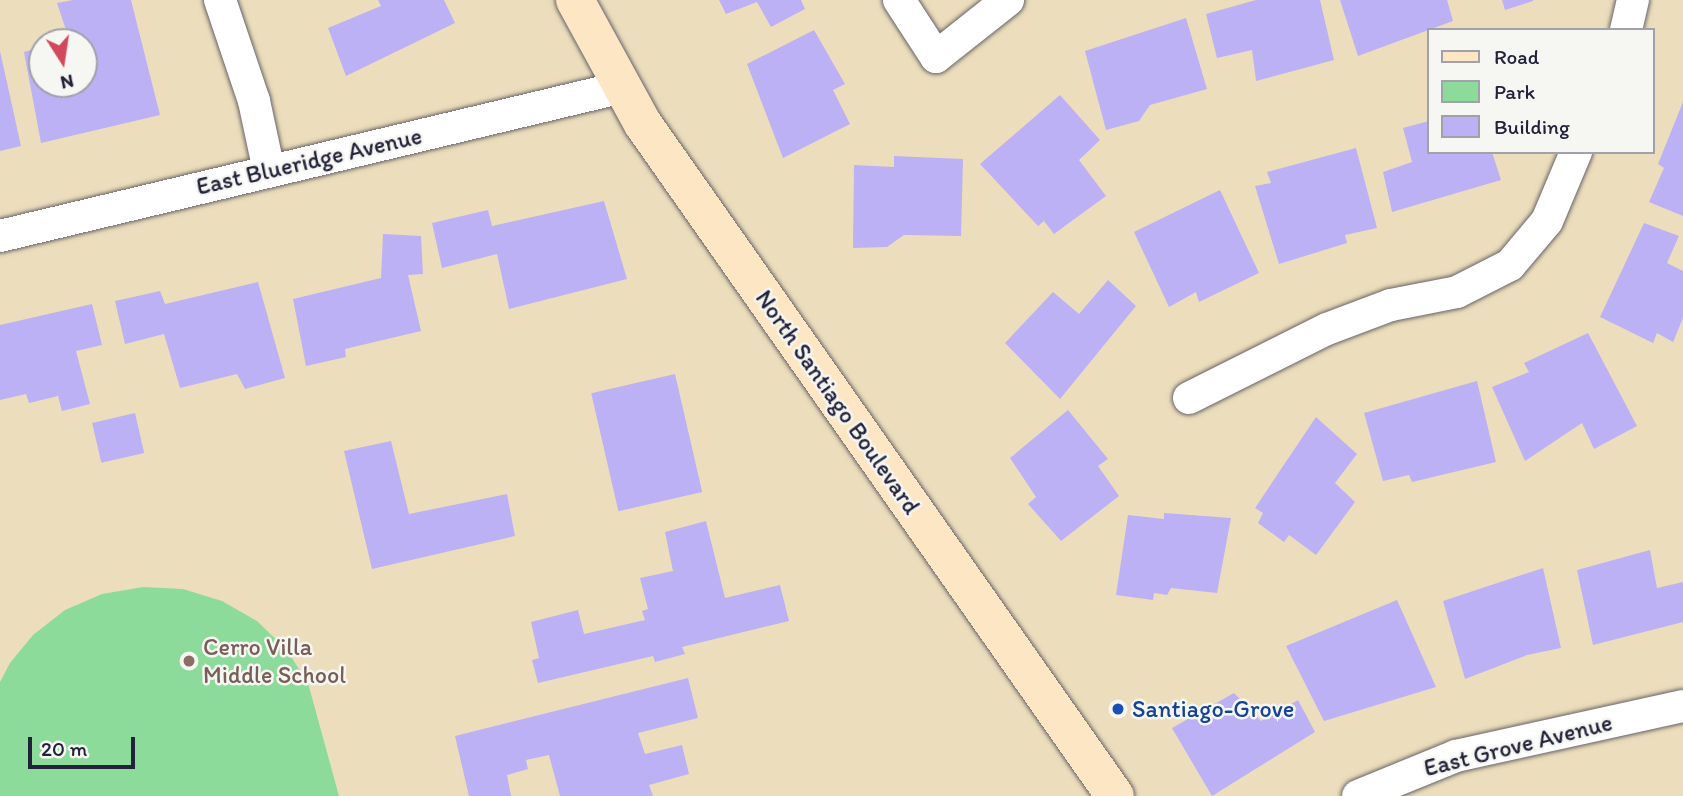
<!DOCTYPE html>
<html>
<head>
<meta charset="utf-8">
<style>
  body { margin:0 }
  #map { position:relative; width:1683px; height:796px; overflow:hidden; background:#ecdebc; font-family:Itim,sans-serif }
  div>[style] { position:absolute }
  .green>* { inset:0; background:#8ddb9a }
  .building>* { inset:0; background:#bcb1f5; transform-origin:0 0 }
  .roads { filter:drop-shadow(0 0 2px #696468) drop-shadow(0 0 2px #696468) }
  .minor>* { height:32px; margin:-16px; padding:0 16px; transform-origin:16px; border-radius:16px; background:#fff }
  .secondary>* { height:38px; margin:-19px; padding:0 19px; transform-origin:19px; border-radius:19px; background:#fce6c4 }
  .dots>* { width:19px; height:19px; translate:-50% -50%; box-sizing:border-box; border:4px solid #f6f6f2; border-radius:50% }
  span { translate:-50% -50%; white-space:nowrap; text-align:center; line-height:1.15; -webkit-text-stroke:5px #f6f6f2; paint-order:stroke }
  .street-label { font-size:24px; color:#22223b }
  .education-label { font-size:24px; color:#785e54 }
  .left { translate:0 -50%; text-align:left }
  .transit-label { font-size:24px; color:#164399 }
  .legend { position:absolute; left:1427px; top:28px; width:228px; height:126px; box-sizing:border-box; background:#f6f6f2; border:2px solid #a1a1a9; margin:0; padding:9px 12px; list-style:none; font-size:21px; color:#22223b }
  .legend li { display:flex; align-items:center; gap:14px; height:35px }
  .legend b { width:35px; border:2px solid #a1a1a9 }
  .north { position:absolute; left:28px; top:28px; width:70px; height:70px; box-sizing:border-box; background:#f6f6f2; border:2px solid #a1a1a9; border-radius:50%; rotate:168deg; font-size:19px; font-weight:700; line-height:28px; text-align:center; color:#22223b }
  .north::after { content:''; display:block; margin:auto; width:24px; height:32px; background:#d1495b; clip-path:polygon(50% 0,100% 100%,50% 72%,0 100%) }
  .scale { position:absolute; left:28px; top:737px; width:107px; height:32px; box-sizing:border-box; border:4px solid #22223b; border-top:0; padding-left:9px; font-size:21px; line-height:24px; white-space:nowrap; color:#22223b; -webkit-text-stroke:5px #f6f6f2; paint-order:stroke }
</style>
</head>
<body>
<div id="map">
  <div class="green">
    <div style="clip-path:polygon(143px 587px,183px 589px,222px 601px,257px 621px,286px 649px,308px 683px,339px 796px,0 796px,0 682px,10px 663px,33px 635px,65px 610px,102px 594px)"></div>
  </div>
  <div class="building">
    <div style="clip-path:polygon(73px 0,131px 0,160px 115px,41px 143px,24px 52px,42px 47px,42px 84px,84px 84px,84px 42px,70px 42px,57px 3px)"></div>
    <div style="clip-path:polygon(378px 0,444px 0,455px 23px,346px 76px,328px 28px,381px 6px)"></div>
    <div style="clip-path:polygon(719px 0,801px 0,805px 9px,771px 27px,757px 2px,726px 14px)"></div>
    <div style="clip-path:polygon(1256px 0,1320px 0,1334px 60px,1256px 81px,1252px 50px,1217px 58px,1206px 14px)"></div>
    <div style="clip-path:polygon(1340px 0,1447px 0,1453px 21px,1358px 56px)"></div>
    <div style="clip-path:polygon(1502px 0,1533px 0,1533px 1px,1505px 10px)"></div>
    <div style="clip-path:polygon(1186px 18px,1207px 89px,1150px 105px,1139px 121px,1106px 130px,1085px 51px)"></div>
    <div style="clip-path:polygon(814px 30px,845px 84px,833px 90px,850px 124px,783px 158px,747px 64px)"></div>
    <div style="clip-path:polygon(0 51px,21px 146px,0 151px)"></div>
    <div style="clip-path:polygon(1060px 95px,1100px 140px,1079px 160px,1106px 196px,1054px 234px,1044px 221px,1038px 226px,980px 164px)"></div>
    <div style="clip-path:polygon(1683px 102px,1683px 216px,1649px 202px,1664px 168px,1658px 164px)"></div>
    <div style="clip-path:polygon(1429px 121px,1429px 152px,1492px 152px,1501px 180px,1392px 212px,1383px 172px,1412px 162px,1403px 128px)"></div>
    <div style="clip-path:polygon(1356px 148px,1377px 228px,1345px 235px,1347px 243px,1279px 264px,1255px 186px,1271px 183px,1267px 172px)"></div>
    <div style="clip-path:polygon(894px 156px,963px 159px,961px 236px,904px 235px,887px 247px,853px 248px,854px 165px,894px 167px)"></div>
    <div style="clip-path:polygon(1220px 190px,1259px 273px,1199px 302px,1196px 292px,1169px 307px,1134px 232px)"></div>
    <div style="clip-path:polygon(604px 201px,627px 279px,509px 309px,497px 254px,442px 268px,432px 223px,488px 210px,492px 226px)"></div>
    <div style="clip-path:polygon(1644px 223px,1679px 236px,1667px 263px,1683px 271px,1683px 318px,1673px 342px,1657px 333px,1653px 343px,1600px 317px)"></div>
    <div style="clip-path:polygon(383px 234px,421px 236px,423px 274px,408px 275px,421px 331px,345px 349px,346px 357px,306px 366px,293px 299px,381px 278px)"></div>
    <div style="clip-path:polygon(1108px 280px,1136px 306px,1060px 399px,1005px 343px,1053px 292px,1079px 314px)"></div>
    <div style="clip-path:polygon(258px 282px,285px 378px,245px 389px,237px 374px,180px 388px,164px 334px,125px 344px,115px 301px,160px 291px,165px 304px)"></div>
    <div style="clip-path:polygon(92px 304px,102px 345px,76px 351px,90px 404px,62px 411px,58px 396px,29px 403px,26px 394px,0 400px,0 325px)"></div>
    <div style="clip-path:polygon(1588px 333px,1637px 426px,1594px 449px,1582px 423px,1525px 461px,1492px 387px,1529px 372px,1524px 363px)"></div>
    <div style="left:675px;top:374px;width:121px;height:86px;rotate:77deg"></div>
    <div style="clip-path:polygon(1477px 381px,1496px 462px,1412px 482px,1409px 475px,1383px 481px,1364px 413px)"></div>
    <div style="clip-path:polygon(1068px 410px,1108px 459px,1098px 466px,1119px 496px,1061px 541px,1028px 504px,1036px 497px,1010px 458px)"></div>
    <div style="left:135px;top:413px;width:41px;height:44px;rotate:77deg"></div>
    <div style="clip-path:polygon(1316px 417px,1357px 454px,1335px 483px,1355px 502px,1316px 555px,1289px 535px,1284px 542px,1258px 523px,1263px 513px,1255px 508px)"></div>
    <div style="clip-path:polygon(391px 441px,409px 514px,507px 494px,515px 536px,372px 569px,344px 451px)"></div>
    <div style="clip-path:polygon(1164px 513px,1231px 518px,1217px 593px,1171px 588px,1167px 595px,1154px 593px,1153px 600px,1116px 595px,1128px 515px,1164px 519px)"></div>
    <div style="clip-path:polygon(706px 521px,725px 598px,780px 585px,789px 621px,682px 647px,685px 654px,655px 662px,653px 656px,538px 683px,532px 660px,539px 658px,531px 622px,578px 610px,584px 634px,645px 620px,642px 611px,648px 609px,640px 578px,673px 571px,665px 532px)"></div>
    <div style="clip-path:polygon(1650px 550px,1657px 588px,1683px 582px,1683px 622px,1593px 645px,1577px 570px)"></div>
    <div style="clip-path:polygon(1543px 568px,1561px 648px,1527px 655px,1465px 679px,1443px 601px)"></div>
    <div style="clip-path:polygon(1397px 600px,1436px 687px,1324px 721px,1286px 646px)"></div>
    <div style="clip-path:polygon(688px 678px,698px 718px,638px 733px,645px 754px,682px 745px,689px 774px,649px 785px,653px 796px,560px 796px,549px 755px,526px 760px,528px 769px,507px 775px,511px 796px,469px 796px,455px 736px)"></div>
    <div style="clip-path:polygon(1234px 693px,1261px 721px,1298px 700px,1315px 732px,1212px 796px,1172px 728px)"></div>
  </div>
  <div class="roads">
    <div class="minor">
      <div style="left:220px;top:0;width:107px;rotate:71.4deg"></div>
      <div style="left:254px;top:101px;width:72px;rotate:77.9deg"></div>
      <div style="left:899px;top:0;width:68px;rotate:57deg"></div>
      <div style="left:936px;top:57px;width:92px;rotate:-38.4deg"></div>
      <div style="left:1626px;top:30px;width:31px;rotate:-77deg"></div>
      <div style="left:0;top:236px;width:636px;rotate:-13.45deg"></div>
      <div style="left:1189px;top:398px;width:154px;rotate:-26.6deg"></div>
      <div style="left:1327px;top:329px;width:68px;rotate:-20.6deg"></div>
      <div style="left:1391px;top:305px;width:67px;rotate:-11.1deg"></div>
      <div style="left:1457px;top:292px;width:59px;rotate:-27deg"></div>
      <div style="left:1510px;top:265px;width:57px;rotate:-49.9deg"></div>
      <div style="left:1547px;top:221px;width:75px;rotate:-67.2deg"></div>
      <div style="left:1358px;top:796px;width:106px;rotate:-22.2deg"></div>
      <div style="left:1456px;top:756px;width:232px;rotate:-12.4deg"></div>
    </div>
    <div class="secondary">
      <div style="left:575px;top:0;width:141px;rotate:61.3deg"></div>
      <div style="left:643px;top:124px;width:821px;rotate:54.92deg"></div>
    </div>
  </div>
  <div class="dots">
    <div style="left:189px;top:661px;background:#8d6e63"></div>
    <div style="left:1118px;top:709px;background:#1a4fb4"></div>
  </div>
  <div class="street-label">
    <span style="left:309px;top:161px;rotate:-13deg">East Blueridge Avenue</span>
    <span style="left:838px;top:402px;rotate:55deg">North Santiago Boulevard</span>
    <span style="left:1518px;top:745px;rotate:-14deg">East Grove Avenue</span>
  </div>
  <div class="education-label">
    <span class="left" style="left:203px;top:661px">Cerro Villa<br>Middle School</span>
  </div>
  <div class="transit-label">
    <span class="left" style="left:1132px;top:709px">Santiago-Grove</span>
  </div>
  <ul class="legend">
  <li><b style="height:9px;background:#fce6c4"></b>Road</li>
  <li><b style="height:19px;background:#8ddb9a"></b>Park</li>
  <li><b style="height:19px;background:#bcb1f5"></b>Building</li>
  </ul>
  <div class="north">N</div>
  <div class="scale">20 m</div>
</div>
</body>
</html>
